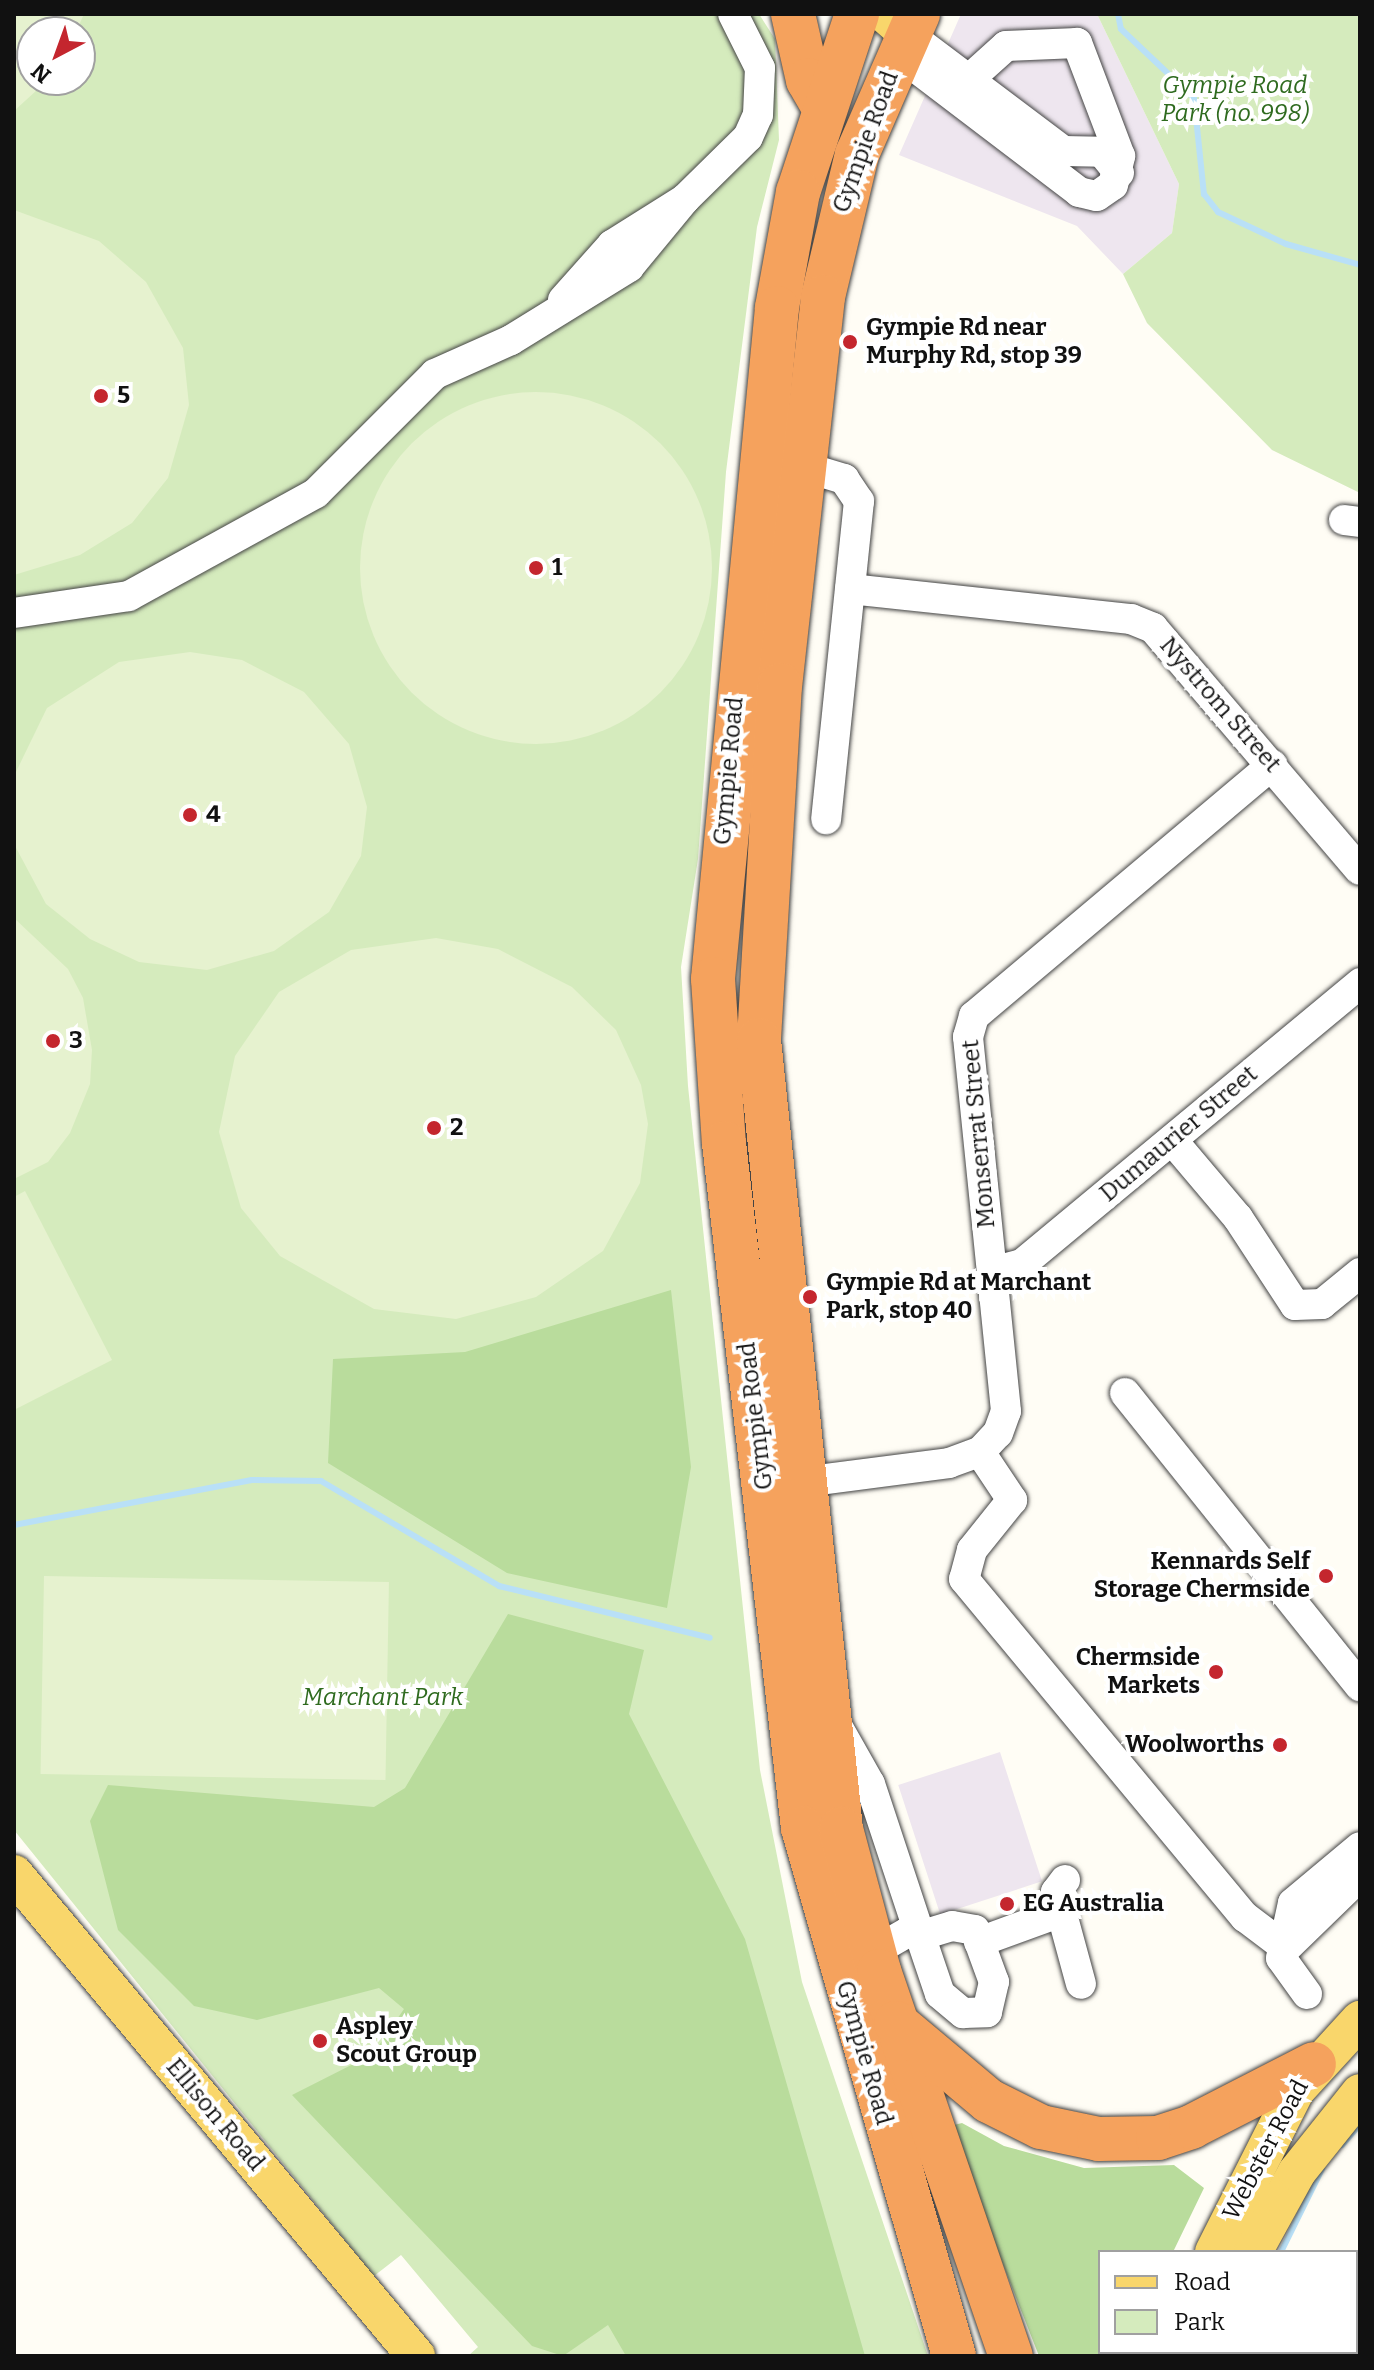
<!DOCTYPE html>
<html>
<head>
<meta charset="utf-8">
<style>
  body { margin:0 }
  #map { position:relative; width:1374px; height:2370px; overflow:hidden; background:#fffdf5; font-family:Bitter,serif }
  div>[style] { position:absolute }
  .industrial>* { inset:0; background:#eee6ef; transform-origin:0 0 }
  .green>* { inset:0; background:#d5ebbd }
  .forest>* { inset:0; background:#b9dc9c }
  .pitch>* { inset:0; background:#e6f2cf; transform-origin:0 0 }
  .round { border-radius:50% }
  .stream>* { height:6px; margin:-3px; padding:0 3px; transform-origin:3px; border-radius:3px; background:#b9e0f7 }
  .roads { filter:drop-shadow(0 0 2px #444) drop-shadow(0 0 2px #444) }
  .minor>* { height:30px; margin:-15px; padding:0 15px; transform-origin:15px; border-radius:15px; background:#fff }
  .major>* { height:38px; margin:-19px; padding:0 19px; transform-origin:19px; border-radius:19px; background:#f9d66b }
  .highway>* { height:44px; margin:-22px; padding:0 22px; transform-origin:22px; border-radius:22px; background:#f5a25d }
  .dots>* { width:22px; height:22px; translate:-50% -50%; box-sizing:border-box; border:4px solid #fff; border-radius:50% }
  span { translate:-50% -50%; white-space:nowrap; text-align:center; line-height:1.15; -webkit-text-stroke:8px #fff; paint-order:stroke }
  .park-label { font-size:24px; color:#2f6b1f; font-style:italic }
  .street-label { font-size:24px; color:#111 }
  .poi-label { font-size:24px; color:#111; font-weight:700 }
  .left { translate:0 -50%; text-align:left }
  .right { translate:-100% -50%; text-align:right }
  .frame { position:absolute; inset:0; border:16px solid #111; pointer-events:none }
  .legend { position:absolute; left:1098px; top:2250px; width:260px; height:104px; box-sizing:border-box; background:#fff; border:2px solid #a0a0a0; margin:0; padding:10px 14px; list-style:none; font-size:24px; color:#111 }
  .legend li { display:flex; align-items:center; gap:16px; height:40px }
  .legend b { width:40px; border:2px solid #a0a0a0 }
  .north { position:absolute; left:16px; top:16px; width:80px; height:80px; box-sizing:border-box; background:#fff; border:2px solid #a0a0a0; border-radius:50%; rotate:221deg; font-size:22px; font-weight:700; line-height:32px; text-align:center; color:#111 }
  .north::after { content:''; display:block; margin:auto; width:28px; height:36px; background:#c4262e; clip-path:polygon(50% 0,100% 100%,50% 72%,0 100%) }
</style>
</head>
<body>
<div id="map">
  <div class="industrial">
    <div style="clip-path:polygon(961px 14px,1097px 14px,1179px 184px,1172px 233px,1123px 274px,1077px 226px,899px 155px)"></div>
    <div style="left:1000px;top:1752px;width:136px;height:107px;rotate:72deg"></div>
  </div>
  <div class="green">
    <div style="clip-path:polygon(evenodd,14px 14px,759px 14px,775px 39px,779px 140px,757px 227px,726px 472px,698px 859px,681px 967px,688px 1086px,760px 1770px,802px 1982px,928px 2356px,468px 2356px,478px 2347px,401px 2255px,374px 2276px,14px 1830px,14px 14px,32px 32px,80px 32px,80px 80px,32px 80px,32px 32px)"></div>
    <div style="clip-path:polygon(1097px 14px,1360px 14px,1360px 493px,1272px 450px,1147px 323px,1123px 274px,1172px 233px,1179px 184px)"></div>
  </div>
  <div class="forest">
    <div style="clip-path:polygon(671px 1290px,691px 1467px,667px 1608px,507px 1573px,328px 1463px,333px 1359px,465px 1352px)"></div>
    <div style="clip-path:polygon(508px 1614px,644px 1650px,629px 1714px,745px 1939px,865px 2356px,626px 2356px,608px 2325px,563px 2356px,532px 2346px,292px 2095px,373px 2054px,404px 2009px,379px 1988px,257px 2020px,194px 2006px,118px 1930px,90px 1821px,108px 1785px,374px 1807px,405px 1788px)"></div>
    <div style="clip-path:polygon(962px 2123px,1004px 2146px,1084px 2168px,1174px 2165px,1204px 2188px,1173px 2252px,1100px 2252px,1100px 2352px,1122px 2356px,1039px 2356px,953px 2137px,954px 2125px)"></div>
  </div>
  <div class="pitch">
    <div style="clip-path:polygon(14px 14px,84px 14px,76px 32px,32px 32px,32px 80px,48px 80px,14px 111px)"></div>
    <div style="clip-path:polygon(14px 210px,99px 241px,146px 282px,183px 348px,189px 405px,168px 478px,132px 523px,80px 555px,14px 575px)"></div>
    <div class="round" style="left:360px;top:392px;width:352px;height:352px"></div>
    <div style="clip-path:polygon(190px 652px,242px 660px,304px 692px,349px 744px,367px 807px,361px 856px,329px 912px,274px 951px,207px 970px,139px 962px,90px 939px,46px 904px,14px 844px,14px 776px,47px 708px,119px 662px)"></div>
    <div style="clip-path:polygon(14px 918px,68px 969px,83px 998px,92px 1050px,90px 1084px,70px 1133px,48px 1162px,14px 1179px)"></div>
    <div style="clip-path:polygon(436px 938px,498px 949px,572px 987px,616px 1030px,641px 1085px,648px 1124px,640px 1183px,603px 1251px,536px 1297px,456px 1319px,374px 1309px,280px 1256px,241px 1208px,219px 1132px,235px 1056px,279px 992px,351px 950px)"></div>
    <div style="clip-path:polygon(25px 1191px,112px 1360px,14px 1410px,14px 1197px)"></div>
    <div style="left:44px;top:1576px;width:345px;height:198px;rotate:1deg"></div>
  </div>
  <div class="stream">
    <div style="left:1118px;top:14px;width:15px;rotate:79deg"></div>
    <div style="left:1121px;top:29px;width:100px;rotate:43.4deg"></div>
    <div style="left:1194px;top:98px;width:97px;rotate:84.1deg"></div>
    <div style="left:1204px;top:194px;width:23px;rotate:52deg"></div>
    <div style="left:1218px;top:212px;width:75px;rotate:25.2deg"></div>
    <div style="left:1286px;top:244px;width:77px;rotate:15.8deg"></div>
    <div style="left:14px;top:1525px;width:242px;rotate:-10.7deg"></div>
    <div style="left:252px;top:1480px;width:69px;rotate:0.8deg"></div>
    <div style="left:321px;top:1481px;width:207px;rotate:30.5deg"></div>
    <div style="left:499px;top:1586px;width:217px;rotate:13.8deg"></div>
    <div style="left:1342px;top:2145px;width:28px;rotate:-49deg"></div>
    <div style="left:1281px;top:2252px;width:93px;rotate:-63.7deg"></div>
    <div style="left:1241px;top:2356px;width:4px;rotate:-76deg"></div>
  </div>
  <div class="roads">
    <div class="minor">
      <div style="left:908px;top:34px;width:194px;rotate:37deg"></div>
      <div style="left:1063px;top:151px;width:39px;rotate:1deg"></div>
      <div style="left:1102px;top:152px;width:27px;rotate:51deg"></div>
      <div style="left:898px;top:54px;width:228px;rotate:37.3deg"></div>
      <div style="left:1079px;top:192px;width:18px;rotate:13deg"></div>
      <div style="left:1097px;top:196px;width:19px;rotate:-35deg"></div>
      <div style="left:1113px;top:185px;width:30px;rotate:-76deg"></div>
      <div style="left:1120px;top:156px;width:121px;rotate:-110.8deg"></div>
      <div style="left:1077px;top:43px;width:71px;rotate:177.6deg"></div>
      <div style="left:1006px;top:46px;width:54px;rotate:138deg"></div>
      <div style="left:563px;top:300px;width:74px;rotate:-48.3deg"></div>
      <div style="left:612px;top:245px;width:86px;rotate:-32.2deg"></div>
      <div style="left:685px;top:199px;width:88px;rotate:-44.5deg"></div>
      <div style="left:748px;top:137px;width:24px;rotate:-66deg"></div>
      <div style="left:758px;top:115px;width:47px;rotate:-87.6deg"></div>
      <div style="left:760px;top:68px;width:60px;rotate:-116.6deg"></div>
      <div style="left:788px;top:462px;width:59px;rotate:16.9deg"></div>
      <div style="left:844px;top:479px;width:27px;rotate:56deg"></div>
      <div style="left:859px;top:501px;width:320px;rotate:95.9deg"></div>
      <div style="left:1344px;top:520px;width:16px;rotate:7deg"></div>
      <div style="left:850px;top:589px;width:283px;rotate:6.1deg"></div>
      <div style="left:1131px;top:619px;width:24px;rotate:22deg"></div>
      <div style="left:1153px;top:628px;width:318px;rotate:49.5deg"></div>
      <div style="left:14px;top:613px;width:116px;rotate:-8.4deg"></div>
      <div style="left:129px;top:596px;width:213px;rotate:-28.8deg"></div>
      <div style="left:316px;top:493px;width:168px;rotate:-45deg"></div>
      <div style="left:435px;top:374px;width:83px;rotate:-24.1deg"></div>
      <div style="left:511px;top:340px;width:139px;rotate:-31.7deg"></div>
      <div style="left:629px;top:267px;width:88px;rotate:-50.5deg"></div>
      <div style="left:1172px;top:1140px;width:102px;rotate:49.8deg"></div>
      <div style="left:1238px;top:1218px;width:104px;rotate:56.8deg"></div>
      <div style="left:1295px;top:1305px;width:27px;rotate:-2deg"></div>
      <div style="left:1322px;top:1304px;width:49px;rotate:-39.2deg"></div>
      <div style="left:992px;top:1272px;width:31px;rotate:-15deg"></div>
      <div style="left:1022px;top:1264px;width:440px;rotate:-39.7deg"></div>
      <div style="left:1125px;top:1393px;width:376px;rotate:51.3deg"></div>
      <div style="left:980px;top:1452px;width:58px;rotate:56.3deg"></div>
      <div style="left:1012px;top:1500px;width:64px;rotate:128.7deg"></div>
      <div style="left:972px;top:1550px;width:30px;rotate:105deg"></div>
      <div style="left:964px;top:1579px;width:440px;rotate:50.3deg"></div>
      <div style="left:1245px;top:1917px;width:51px;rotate:37.1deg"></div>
      <div style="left:1286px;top:1948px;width:103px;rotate:-44.2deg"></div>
      <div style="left:803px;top:1482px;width:147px;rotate:-7.4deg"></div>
      <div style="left:949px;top:1463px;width:33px;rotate:-20deg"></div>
      <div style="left:980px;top:1452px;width:26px;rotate:-47deg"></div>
      <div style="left:998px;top:1433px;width:23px;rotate:-70deg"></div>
      <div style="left:1006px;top:1411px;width:376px;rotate:-95.8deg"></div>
      <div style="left:968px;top:1037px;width:22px;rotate:-74deg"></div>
      <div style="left:974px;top:1016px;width:390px;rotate:-40.1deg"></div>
      <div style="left:835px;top:1722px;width:71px;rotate:60.6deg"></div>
      <div style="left:870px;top:1784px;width:156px;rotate:71.7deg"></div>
      <div style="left:919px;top:1932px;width:65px;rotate:71.3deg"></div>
      <div style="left:940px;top:1994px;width:30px;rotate:40deg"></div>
      <div style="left:963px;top:2013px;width:24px;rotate:-2deg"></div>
      <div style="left:987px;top:2012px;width:31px;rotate:-77deg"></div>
      <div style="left:994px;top:1982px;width:55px;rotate:-110.1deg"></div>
      <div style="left:975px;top:1930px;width:23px;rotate:-170deg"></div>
      <div style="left:952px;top:1926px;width:24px;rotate:163deg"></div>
      <div style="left:929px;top:1933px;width:10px;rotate:-174deg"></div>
      <div style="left:919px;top:1932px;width:11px;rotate:180deg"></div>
      <div style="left:908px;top:1932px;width:39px;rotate:150deg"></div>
      <div style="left:1065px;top:1880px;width:15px;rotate:127deg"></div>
      <div style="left:1056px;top:1892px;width:95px;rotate:74.8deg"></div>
      <div style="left:979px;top:1942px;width:87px;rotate:-20.1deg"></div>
      <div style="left:1307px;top:1994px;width:44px;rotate:-125.8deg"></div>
      <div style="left:1281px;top:1958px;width:56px;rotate:-77.7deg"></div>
      <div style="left:1293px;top:1903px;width:87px;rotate:-39.9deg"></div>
    </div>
    <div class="major">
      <div style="left:885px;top:14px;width:30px;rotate:41deg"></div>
      <div style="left:14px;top:1874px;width:628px;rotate:50.17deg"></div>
      <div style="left:1214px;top:2252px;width:182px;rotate:-63.2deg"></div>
      <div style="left:1296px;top:2090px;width:95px;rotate:-47.6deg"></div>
      <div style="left:1253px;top:2252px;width:91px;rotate:-61.2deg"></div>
      <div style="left:1297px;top:2172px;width:101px;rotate:-51.4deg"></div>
      <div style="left:1166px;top:2356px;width:4px;rotate:-63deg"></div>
      <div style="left:1205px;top:2356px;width:4px;rotate:-63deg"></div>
    </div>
    <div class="highway">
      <div style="left:793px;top:14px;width:68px;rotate:77.2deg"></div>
      <div style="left:808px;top:80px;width:30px;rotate:60deg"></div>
      <div style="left:857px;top:14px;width:188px;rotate:108.3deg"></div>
      <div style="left:798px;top:192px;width:118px;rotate:100.3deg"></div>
      <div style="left:777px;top:308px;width:674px;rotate:95.45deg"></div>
      <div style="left:713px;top:979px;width:164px;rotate:86.2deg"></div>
      <div style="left:724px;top:1143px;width:690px;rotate:83.42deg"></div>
      <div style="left:803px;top:1828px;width:549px;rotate:74.04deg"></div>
      <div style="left:918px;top:14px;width:153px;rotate:113.5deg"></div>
      <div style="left:857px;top:154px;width:147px;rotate:103.4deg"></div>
      <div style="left:823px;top:297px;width:390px;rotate:96.3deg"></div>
      <div style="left:780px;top:685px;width:356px;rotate:93.4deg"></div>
      <div style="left:759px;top:1040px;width:793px;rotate:84.07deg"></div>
      <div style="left:841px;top:1829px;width:147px;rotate:75deg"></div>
      <div style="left:879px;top:1971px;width:407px;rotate:71.1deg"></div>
      <div style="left:896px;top:2023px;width:121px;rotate:40deg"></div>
      <div style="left:989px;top:2101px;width:58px;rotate:26.6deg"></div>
      <div style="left:1041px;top:2127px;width:59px;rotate:11.7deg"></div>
      <div style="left:1099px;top:2139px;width:59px;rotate:-1deg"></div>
      <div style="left:1158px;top:2138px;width:35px;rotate:-18deg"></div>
      <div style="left:1191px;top:2127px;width:138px;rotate:-27.1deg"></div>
    </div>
  </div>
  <div class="dots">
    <div style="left:850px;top:342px;background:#c4262e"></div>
    <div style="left:101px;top:396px;background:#c4262e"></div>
    <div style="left:536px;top:568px;background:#c4262e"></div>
    <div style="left:190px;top:815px;background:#c4262e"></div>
    <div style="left:53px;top:1041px;background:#c4262e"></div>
    <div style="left:434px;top:1128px;background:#c4262e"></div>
    <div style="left:810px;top:1297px;background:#c4262e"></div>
    <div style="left:1326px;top:1576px;background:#c4262e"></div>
    <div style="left:1216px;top:1672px;background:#c4262e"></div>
    <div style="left:1280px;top:1745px;background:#c4262e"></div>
    <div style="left:1007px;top:1904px;background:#c4262e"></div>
    <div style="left:320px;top:2041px;background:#c4262e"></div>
  </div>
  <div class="park-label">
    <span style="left:1235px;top:100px">Gympie Road<br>Park (no. 998)</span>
    <span style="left:383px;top:1698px">Marchant Park</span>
  </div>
  <div class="street-label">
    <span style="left:866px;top:142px;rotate:-70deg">Gympie Road</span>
    <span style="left:1220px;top:705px;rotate:49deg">Nystrom Street</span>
    <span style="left:729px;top:771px;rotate:-85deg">Gympie Road</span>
    <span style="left:979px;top:1134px;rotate:-95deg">Monserrat Street</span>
    <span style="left:1179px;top:1134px;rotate:-40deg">Dumaurier Street</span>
    <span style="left:756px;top:1416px;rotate:-97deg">Gympie Road</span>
    <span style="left:864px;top:2053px;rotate:74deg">Gympie Road</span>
    <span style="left:215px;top:2115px;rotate:50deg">Ellison Road</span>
    <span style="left:1266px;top:2150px;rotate:-62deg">Webster Road</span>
  </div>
  <div class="poi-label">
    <span class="left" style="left:866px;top:342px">Gympie Rd near<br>Murphy Rd, stop 39</span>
    <span class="left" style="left:117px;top:396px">5</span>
    <span class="left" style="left:552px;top:568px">1</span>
    <span class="left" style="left:206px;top:815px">4</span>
    <span class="left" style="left:69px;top:1041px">3</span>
    <span class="left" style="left:450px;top:1128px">2</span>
    <span class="left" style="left:826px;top:1297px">Gympie Rd at Marchant<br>Park, stop 40</span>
    <span class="right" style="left:1310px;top:1576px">Kennards Self<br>Storage Chermside</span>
    <span class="right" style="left:1200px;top:1672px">Chermside<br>Markets</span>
    <span class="right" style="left:1264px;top:1745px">Woolworths</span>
    <span class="left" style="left:1023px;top:1904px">EG Australia</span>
    <span class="left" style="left:336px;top:2041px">Aspley<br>Scout Group</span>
  </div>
  <div class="frame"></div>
  <ul class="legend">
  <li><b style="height:10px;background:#f9d66b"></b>Road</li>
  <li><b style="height:22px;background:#d5ebbd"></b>Park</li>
  </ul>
  <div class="north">N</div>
</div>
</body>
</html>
